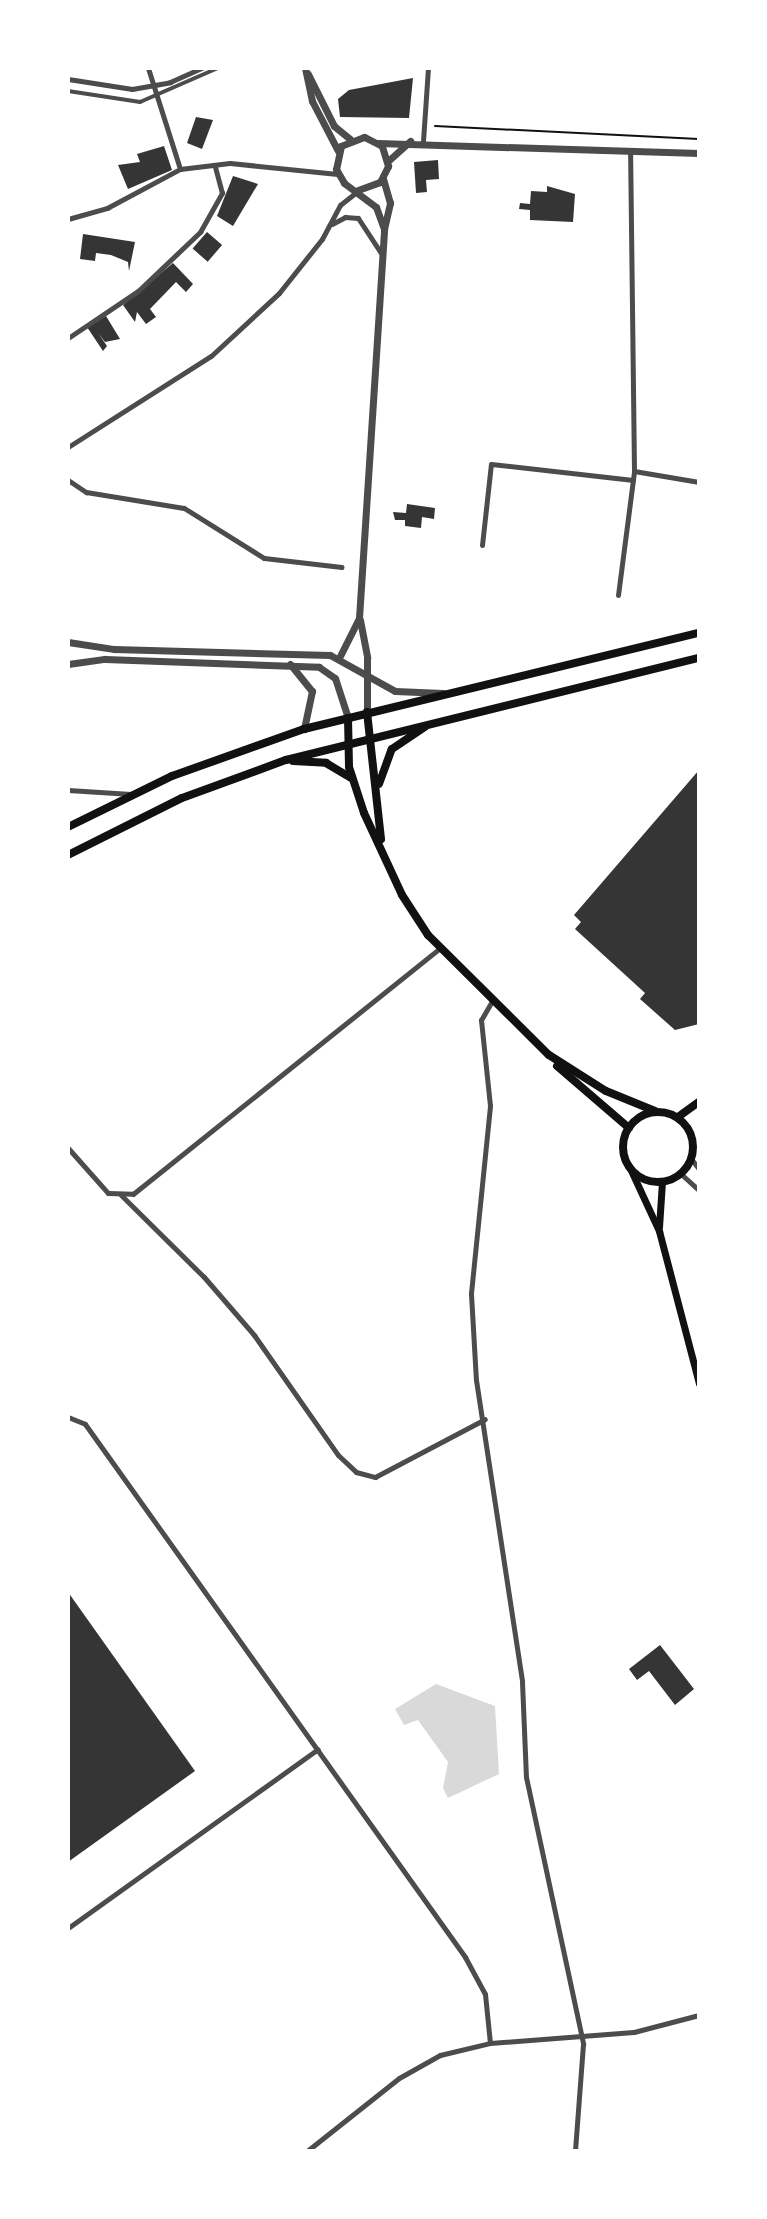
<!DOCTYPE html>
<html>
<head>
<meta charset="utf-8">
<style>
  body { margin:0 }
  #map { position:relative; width:767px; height:2219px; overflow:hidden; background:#fff; font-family:"Nunito Sans",sans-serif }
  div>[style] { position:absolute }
  .water>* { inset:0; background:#d9d9d9 }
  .building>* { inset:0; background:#353535; transform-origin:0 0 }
  .path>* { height:2px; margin:-1px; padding:0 1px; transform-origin:1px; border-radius:1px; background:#111 }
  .pedestrian>* { height:4px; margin:-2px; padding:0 2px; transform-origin:2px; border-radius:2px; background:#4c4c4c }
  .minor>* { height:5px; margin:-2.5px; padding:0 2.5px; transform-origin:2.5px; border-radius:2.5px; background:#4c4c4c }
  .tertiary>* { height:7px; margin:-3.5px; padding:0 3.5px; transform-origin:3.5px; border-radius:3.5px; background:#4c4c4c }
  .secondary>* { height:7px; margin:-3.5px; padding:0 3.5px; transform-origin:3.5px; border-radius:3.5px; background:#111 }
  .primary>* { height:8px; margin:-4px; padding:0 4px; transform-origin:4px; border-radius:4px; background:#111 }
  .primary>.ring { margin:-4px; padding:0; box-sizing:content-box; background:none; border:8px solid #111; border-radius:50% }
  span { translate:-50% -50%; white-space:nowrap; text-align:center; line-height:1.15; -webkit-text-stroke:8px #fff; paint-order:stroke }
  .frame { position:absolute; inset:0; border:70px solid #fff; pointer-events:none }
</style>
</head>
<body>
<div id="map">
  <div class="water">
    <div style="clip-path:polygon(436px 1684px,495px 1706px,499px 1774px,448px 1798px,443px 1788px,448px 1762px,418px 1720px,404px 1725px,395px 1709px)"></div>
  </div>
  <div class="building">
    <div style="clip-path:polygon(413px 78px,409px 118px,340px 117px,338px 99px,349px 90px)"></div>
    <div style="clip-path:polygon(196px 117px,213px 120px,202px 149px,187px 143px)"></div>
    <div style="clip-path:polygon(164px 146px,172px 170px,128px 189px,118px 165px,140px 162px,137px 154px)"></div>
    <div style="clip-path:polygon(438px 160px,439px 179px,426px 180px,427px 192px,416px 193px,414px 162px)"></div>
    <div style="clip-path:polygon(233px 176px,258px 184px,233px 226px,217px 216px)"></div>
    <div style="clip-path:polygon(547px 186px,575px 194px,573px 222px,530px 220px,530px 210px,519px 209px,520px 203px,530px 204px,531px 191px,547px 192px)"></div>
    <div style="left:207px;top:232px;width:20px;height:22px;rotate:41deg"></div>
    <div style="clip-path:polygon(83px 234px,135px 242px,129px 271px,128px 262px,111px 255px,96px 253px,95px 261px,80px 259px)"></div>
    <div style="clip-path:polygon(173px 263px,193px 284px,186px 292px,176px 282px,150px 309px,156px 317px,146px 324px,137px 312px,135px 322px,123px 305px)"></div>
    <div style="clip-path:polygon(106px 316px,120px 339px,105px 342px,98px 333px,107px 346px,103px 351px,87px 327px)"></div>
    <div style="clip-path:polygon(407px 504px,435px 508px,434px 519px,422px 517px,421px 528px,405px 526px,405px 520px,395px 520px,393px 512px,406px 513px)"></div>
    <div style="clip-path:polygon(699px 770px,699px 1024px,675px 1030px,640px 999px,645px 993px,575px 929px,581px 922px,574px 915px)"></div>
    <div style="clip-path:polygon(68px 1592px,195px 1771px,68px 1862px)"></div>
    <div style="clip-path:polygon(660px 1645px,694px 1689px,675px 1705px,649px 1671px,637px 1680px,629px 1669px)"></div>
  </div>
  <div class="path">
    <div style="left:435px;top:126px;width:264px;rotate:2.8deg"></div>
  </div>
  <div class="pedestrian">
    <div style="left:68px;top:91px;width:73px;rotate:8.7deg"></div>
    <div style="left:140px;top:102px;width:85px;rotate:-23.6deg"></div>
  </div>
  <div class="minor">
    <div style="left:148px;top:68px;width:106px;rotate:72.4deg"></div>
    <div style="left:68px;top:79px;width:65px;rotate:8.9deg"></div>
    <div style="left:132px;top:89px;width:39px;rotate:-10deg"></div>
    <div style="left:170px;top:82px;width:35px;rotate:-24deg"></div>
    <div style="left:423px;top:141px;width:73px;rotate:-86.1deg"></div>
    <div style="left:68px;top:219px;width:41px;rotate:-15.8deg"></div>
    <div style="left:107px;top:208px;width:83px;rotate:-28.1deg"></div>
    <div style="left:180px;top:169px;width:50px;rotate:-6.8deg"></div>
    <div style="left:230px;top:163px;width:108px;rotate:5.9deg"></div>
    <div style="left:332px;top:224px;width:15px;rotate:-28deg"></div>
    <div style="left:345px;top:217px;width:13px;rotate:4deg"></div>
    <div style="left:358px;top:218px;width:42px;rotate:56.7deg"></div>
    <div style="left:68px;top:338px;width:84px;rotate:-33.9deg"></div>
    <div style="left:138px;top:291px;width:86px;rotate:-43.6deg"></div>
    <div style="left:200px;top:232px;width:45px;rotate:-60.6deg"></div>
    <div style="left:222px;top:193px;width:27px;rotate:-105deg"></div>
    <div style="left:68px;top:447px;width:169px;rotate:-32.5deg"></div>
    <div style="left:211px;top:356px;width:93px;rotate:-42.8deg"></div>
    <div style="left:279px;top:293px;width:69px;rotate:-51.5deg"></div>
    <div style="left:322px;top:239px;width:38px;rotate:-62deg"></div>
    <div style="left:340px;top:205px;width:23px;rotate:-38deg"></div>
    <div style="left:634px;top:471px;width:66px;rotate:9.6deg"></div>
    <div style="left:68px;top:480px;width:22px;rotate:34deg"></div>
    <div style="left:86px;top:492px;width:99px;rotate:9.3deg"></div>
    <div style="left:184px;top:508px;width:94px;rotate:32deg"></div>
    <div style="left:264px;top:558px;width:78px;rotate:6.7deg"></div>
    <div style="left:482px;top:545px;width:81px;rotate:-83.7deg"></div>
    <div style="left:491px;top:464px;width:143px;rotate:6.4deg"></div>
    <div style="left:618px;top:595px;width:125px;rotate:-82.6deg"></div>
    <div style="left:634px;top:471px;width:320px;rotate:-90.7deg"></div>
    <div style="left:68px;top:790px;width:63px;rotate:3.6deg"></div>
    <div style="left:492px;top:1001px;width:22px;rotate:120deg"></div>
    <div style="left:481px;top:1020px;width:86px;rotate:84deg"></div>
    <div style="left:490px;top:1106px;width:189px;rotate:95.8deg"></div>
    <div style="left:471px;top:1294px;width:86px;rotate:86.7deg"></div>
    <div style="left:476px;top:1380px;width:305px;rotate:81.3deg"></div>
    <div style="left:522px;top:1682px;width:95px;rotate:87.6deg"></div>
    <div style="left:526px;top:1777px;width:273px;rotate:77.9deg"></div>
    <div style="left:583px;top:2044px;width:107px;rotate:94.3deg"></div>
    <div style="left:68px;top:1148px;width:60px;rotate:48.4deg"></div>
    <div style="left:108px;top:1193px;width:25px;rotate:2deg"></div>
    <div style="left:133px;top:1194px;width:392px;rotate:-38.7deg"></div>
    <div style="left:692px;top:1160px;width:11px;rotate:52deg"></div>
    <div style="left:681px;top:1174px;width:24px;rotate:42deg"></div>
    <div style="left:121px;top:1195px;width:117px;rotate:44.7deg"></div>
    <div style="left:204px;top:1277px;width:77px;rotate:49.2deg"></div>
    <div style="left:254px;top:1335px;width:146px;rotate:55deg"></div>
    <div style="left:338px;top:1455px;width:25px;rotate:43deg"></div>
    <div style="left:356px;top:1472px;width:20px;rotate:15deg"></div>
    <div style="left:375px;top:1477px;width:124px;rotate:-27.8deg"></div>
    <div style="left:68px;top:1417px;width:18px;rotate:22deg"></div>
    <div style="left:85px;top:1424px;width:655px;rotate:54.51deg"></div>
    <div style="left:465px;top:1957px;width:42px;rotate:61.6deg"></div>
    <div style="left:485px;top:1994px;width:49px;rotate:84.2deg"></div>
    <div style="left:68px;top:1928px;width:307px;rotate:-35.6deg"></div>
    <div style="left:307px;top:2151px;width:117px;rotate:-38.4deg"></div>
    <div style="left:399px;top:2078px;width:47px;rotate:-29.3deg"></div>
    <div style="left:440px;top:2055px;width:51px;rotate:-13.5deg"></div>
    <div style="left:490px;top:2043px;width:144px;rotate:-4.4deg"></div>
    <div style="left:634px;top:2032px;width:67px;rotate:-14.7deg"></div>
  </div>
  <div class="tertiary">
    <div style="left:305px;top:68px;width:34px;rotate:78deg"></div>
    <div style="left:312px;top:101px;width:56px;rotate:62.5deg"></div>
    <div style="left:308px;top:74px;width:58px;rotate:63.4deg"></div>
    <div style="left:334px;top:126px;width:21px;rotate:39deg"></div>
    <div style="left:378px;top:143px;width:321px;rotate:1.8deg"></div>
    <div style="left:388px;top:161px;width:30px;rotate:-42deg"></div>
    <div style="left:358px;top:190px;width:23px;rotate:-20deg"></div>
    <div style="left:380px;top:182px;width:18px;rotate:-63deg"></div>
    <div style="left:388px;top:166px;width:21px;rotate:-107deg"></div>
    <div style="left:382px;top:146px;width:20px;rotate:-153deg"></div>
    <div style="left:364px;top:137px;width:25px;rotate:159deg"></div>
    <div style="left:341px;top:146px;width:24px;rotate:102deg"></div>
    <div style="left:336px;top:169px;width:16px;rotate:60deg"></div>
    <div style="left:344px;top:183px;width:40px;rotate:37deg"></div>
    <div style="left:376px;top:207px;width:23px;rotate:70deg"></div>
    <div style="left:360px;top:620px;width:38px;rotate:79deg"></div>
    <div style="left:367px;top:657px;width:55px;rotate:90deg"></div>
    <div style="left:68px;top:642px;width:47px;rotate:8.7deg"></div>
    <div style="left:114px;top:649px;width:216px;rotate:1.6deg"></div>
    <div style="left:330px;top:655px;width:74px;rotate:29deg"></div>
    <div style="left:395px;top:691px;width:48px;rotate:2.4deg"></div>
    <div style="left:340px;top:656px;width:42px;rotate:-63.4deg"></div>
    <div style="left:359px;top:618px;width:390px;rotate:-86.3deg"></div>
    <div style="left:384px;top:229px;width:27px;rotate:-77deg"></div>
    <div style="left:390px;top:203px;width:26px;rotate:-106deg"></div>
    <div style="left:68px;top:664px;width:37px;rotate:-8deg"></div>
    <div style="left:105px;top:659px;width:214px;rotate:2.1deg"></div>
    <div style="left:319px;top:667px;width:19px;rotate:35deg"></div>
    <div style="left:335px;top:678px;width:42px;rotate:72deg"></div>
    <div style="left:290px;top:664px;width:35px;rotate:51deg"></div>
    <div style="left:312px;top:691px;width:39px;rotate:102deg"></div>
  </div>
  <div class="secondary">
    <div style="left:629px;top:1166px;width:72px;rotate:65.2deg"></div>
    <div style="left:659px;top:1231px;width:158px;rotate:75.3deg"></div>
    <div style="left:659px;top:1227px;width:45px;rotate:-86.2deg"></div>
  </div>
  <div class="primary">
    <div style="left:367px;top:712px;width:128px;rotate:83.7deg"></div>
    <div style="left:348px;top:718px;width:49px;rotate:88.8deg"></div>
    <div style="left:349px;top:767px;width:48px;rotate:71.9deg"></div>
    <div style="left:364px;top:813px;width:90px;rotate:65.1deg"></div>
    <div style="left:402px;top:895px;width:48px;rotate:57deg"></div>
    <div style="left:428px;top:935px;width:170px;rotate:44.8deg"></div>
    <div style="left:549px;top:1055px;width:67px;rotate:32.3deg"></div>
    <div style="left:606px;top:1091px;width:53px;rotate:22.2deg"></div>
    <div style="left:293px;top:761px;width:33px;rotate:3deg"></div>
    <div style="left:326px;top:763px;width:29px;rotate:31deg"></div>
    <div style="left:379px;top:784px;width:37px;rotate:-70deg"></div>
    <div style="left:392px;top:749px;width:40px;rotate:-34deg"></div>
    <div style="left:68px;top:827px;width:116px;rotate:-26.1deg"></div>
    <div style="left:172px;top:776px;width:140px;rotate:-19.6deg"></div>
    <div style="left:304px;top:729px;width:406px;rotate:-13.7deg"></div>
    <div style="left:68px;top:855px;width:127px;rotate:-26.6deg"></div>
    <div style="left:182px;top:798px;width:111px;rotate:-20.1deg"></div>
    <div style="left:286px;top:760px;width:425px;rotate:-13.9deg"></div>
    <div style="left:557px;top:1066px;width:95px;rotate:40.7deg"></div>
    <div class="ring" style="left:623px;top:1112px;width:62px;height:62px"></div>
    <div style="left:678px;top:1117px;width:26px;rotate:-36deg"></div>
  </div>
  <div class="frame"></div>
</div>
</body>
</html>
